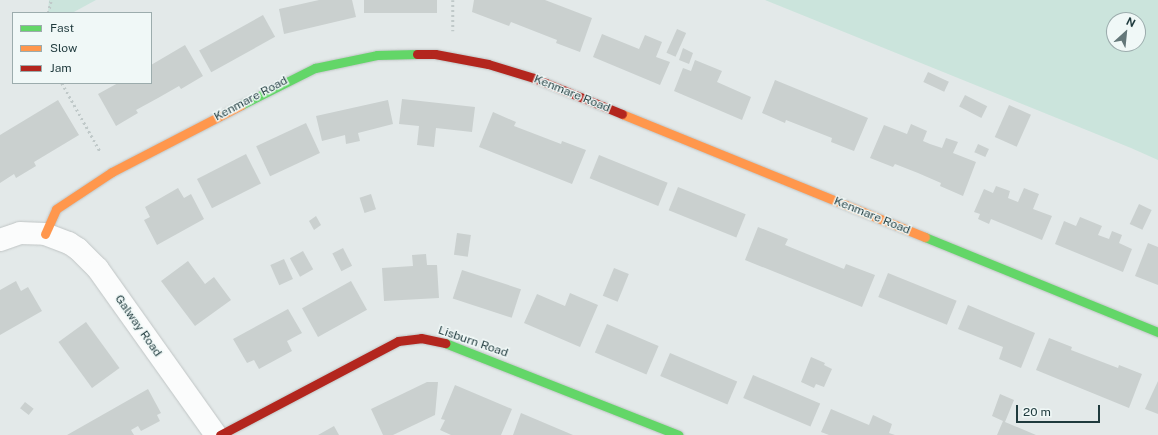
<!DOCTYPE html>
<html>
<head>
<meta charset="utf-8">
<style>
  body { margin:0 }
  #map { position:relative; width:1158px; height:435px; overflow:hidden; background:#e3e9e9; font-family:"Public Sans",sans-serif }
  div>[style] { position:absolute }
  .green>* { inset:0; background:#cbe4dc }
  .building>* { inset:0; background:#cad0cf; transform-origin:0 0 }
  .path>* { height:2.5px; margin-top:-1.25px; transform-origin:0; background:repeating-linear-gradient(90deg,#c0c9c9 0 2px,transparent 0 5px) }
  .roads { filter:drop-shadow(0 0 1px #c0c5c5) drop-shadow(0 0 1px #c0c5c5) }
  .street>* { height:22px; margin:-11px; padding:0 11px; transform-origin:11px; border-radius:11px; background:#fbfcfc }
  .fast>* { height:9px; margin:-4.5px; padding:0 4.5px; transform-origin:4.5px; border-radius:4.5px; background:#63d668 }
  .slow>* { height:9px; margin:-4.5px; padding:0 4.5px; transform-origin:4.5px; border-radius:4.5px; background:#ff974d }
  .jam>* { height:9px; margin:-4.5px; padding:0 4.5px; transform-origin:4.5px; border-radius:4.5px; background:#b3261e }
  span { translate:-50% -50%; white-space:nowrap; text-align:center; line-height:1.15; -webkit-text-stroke:3px #f0f8f7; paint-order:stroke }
  .street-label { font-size:12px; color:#1f3a3d }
  .legend { position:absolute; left:12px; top:12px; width:140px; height:72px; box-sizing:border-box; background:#f0f8f7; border:1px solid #9cacad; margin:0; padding:5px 7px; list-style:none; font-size:12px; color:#1f3a3d }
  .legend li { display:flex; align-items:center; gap:8px; height:20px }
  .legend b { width:20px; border:1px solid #9cacad }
  .north { position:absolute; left:1106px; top:12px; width:40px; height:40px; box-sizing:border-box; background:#f0f8f7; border:1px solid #9cacad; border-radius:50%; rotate:27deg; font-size:11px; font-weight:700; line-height:16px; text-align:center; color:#1f3a3d }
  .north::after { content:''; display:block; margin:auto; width:14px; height:18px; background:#647779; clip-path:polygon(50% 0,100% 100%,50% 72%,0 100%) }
  .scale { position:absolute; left:1016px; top:405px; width:84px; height:18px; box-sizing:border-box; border:2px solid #1f3a3d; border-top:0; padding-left:5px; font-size:12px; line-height:14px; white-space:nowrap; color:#1f3a3d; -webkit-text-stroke:3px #f0f8f7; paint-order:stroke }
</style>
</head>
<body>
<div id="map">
  <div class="green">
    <div style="clip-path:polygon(49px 0,96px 0,72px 13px,48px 13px)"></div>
    <div style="clip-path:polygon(evenodd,765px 0,1158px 0,1158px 160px,1131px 148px,765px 0,1114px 20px,1138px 20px,1138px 44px,1114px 44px,1114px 20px)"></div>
  </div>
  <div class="building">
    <div style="clip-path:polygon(319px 0,352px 0,356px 17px,284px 34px,279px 9px)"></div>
    <div style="left:364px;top:0;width:73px;height:13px"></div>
    <div style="clip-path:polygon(474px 0,545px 0,592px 18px,580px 52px,556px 43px,557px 40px,511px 22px,509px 26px,472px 12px)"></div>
    <div style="left:263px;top:15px;width:25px;height:73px;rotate:61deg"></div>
    <div style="left:677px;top:29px;width:10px;height:26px;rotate:24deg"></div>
    <div style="clip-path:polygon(602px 34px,639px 49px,645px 35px,662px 42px,656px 57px,670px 62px,660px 85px,593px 57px)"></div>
    <div style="clip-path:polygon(185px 45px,203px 76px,181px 89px,179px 86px,158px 98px,136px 110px,138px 113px,116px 126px,98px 94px,118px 83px,151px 83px,151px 65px)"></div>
    <div style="clip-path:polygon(683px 48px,693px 53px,689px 64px,679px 60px)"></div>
    <div style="clip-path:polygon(695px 60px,722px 71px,717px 82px,751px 97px,742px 120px,674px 91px,683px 68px,691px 71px)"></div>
    <div style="left:928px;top:72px;width:23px;height:11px;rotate:25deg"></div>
    <div style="clip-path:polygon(775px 80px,868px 118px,854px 151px,831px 142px,832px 138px,786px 120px,785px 123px,762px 113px)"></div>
    <div style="left:965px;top:95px;width:25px;height:13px;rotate:27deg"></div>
    <div style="clip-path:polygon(402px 99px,475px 107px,472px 132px,436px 128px,434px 147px,417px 145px,419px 126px,399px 124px)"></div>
    <div style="clip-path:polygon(58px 100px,79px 135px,34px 162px,36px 166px,16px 178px,14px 174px,0 183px,0 135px)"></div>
    <div style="clip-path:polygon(388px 100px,393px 124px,358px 133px,360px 141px,346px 144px,345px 135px,322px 141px,316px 116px)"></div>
    <div style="left:1009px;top:105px;width:24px;height:35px;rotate:24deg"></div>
    <div style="clip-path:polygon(493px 112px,516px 122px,514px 126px,561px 144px,562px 141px,586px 150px,572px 184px,479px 147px)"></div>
    <div style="left:306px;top:123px;width:33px;height:55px;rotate:65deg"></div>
    <div style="clip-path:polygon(911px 124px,927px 131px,923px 141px,930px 144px,942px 148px,946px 138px,958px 142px,953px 153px,976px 162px,963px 196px,940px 186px,941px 183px,918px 173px,895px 164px,893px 167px,870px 158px,884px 125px,907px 134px)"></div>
    <div style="left:978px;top:144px;width:12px;height:9px;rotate:24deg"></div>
    <div style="left:246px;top:154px;width:33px;height:55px;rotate:63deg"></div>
    <div style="left:599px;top:155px;width:74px;height:25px;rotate:22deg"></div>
    <div style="clip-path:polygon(996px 186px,1010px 191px,1008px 198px,1018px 202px,1024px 188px,1039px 194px,1033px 209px,1052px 216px,1042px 240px,991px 219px,989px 224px,978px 219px,980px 214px,974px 212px,984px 189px,993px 193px)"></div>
    <div style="left:678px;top:187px;width:73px;height:25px;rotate:22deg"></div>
    <div style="clip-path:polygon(178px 188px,184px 198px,191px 194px,204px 219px,157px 245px,144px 220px,150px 217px,145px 207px)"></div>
    <div style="left:371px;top:194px;width:16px;height:12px;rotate:72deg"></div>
    <div style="left:1139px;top:204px;width:14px;height:22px;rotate:25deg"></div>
    <div style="clip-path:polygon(316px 216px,321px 225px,314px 230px,309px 221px)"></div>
    <div style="clip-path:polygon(1080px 217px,1102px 226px,1098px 235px,1109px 239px,1112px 231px,1122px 235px,1119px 243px,1132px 249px,1123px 272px,1055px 244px,1064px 221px,1076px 226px)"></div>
    <div style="clip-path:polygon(758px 227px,788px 239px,785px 245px,844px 269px,846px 264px,875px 275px,862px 307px,745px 260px)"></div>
    <div style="left:457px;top:233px;width:14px;height:22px;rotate:8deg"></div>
    <div style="clip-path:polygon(1148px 243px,1158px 247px,1158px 285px,1135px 276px)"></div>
    <div style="left:343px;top:248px;width:20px;height:12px;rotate:63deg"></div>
    <div style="left:303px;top:251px;width:21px;height:15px;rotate:61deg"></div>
    <div style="clip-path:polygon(426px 254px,427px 265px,437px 265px,439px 298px,384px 301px,382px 268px,413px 266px,412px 255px)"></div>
    <div style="left:284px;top:259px;width:22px;height:15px;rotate:66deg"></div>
    <div style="clip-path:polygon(188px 261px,205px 284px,214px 277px,231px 300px,195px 326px,161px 281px)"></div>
    <div style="left:614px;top:268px;width:16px;height:30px;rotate:22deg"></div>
    <div style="left:462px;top:270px;width:62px;height:30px;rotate:18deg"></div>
    <div style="left:888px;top:273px;width:74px;height:26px;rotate:22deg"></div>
    <div style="clip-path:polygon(16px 281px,21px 291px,28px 287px,42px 311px,0 335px,0 290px)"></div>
    <div style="left:351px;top:281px;width:33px;height:56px;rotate:61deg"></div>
    <div style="clip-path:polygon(570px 293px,598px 305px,580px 347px,524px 323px,537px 294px,565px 306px)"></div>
    <div style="clip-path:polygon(968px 305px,1035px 333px,1021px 368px,999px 359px,1003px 347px,958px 329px)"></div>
    <div style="clip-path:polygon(288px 309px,302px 333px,287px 341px,292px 351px,259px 369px,254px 360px,247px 363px,233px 339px)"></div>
    <div style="left:86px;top:322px;width:57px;height:34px;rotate:54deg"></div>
    <div style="left:607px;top:324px;width:56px;height:31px;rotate:23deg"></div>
    <div style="clip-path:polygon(1049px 338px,1072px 347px,1071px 350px,1118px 368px,1119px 365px,1142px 374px,1129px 408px,1036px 370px)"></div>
    <div style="left:670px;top:353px;width:73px;height:25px;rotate:23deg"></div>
    <div style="clip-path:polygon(811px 357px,825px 363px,824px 365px,832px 369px,824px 387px,816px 384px,814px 388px,801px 382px)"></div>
    <div style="left:753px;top:375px;width:73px;height:25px;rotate:23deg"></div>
    <div style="clip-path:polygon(1158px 381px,1158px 414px,1145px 409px)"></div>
    <div style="clip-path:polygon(427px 382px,438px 382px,435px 415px,393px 435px,383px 435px,371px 409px)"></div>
    <div style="clip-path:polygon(455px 385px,512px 409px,501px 435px,451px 435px,440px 430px,445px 420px,441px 419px)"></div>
    <div style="clip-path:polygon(148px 389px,161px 413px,157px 415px,160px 421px,141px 431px,138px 426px,131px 430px,134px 435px,67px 435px)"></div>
    <div style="clip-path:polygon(1000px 394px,1014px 400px,1005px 422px,1036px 435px,997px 435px,1003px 421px,992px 416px)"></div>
    <div style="left:25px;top:402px;width:11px;height:8px;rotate:38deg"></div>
    <div style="clip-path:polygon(831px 409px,869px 425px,873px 415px,892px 424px,889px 433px,895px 435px,829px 435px,821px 432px)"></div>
    <div style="clip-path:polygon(521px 413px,573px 435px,513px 435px)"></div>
    <div style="clip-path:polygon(334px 426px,339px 435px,318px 435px)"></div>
  </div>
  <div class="path">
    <div style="left:453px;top:0;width:31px;rotate:90deg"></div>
    <div style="left:48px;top:13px;width:13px;rotate:-77deg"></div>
    <div style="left:62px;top:83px;width:78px;rotate:60.8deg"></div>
  </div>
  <div class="roads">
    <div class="street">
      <div style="left:0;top:240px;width:21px;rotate:-19deg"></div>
      <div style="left:20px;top:233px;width:25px;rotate:2deg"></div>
      <div style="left:45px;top:234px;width:26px;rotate:21deg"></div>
      <div style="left:69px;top:243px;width:11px;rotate:34deg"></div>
      <div style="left:78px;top:249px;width:28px;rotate:45deg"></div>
      <div style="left:98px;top:269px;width:204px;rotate:54.6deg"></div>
    </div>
    <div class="fast">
      <div style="left:241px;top:105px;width:83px;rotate:-26.6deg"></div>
      <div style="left:315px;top:68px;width:63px;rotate:-11.8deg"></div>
      <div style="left:377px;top:55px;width:40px;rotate:-1.4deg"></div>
      <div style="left:925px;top:237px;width:252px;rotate:22.2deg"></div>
      <div style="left:445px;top:343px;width:251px;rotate:21.5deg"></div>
    </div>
    <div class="slow">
      <div style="left:622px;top:114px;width:327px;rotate:22.1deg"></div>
      <div style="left:45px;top:234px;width:27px;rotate:-66deg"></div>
      <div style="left:56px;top:209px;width:67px;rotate:-33.5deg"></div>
      <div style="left:112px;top:172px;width:145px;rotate:-27.4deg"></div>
    </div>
    <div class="jam">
      <div style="left:417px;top:54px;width:18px"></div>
      <div style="left:435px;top:54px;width:54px;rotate:10.7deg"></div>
      <div style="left:488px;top:64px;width:48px;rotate:16.9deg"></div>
      <div style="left:534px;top:78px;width:95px;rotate:22.2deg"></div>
      <div style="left:220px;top:435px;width:201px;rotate:-27.8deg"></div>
      <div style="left:398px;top:341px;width:23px;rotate:-7deg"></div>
      <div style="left:421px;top:338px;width:25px;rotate:12deg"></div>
    </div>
  </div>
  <div class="street-label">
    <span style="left:572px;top:94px;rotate:22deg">Kenmare Road</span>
    <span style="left:251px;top:99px;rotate:-28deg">Kenmare Road</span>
    <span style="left:872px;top:216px;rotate:22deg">Kenmare Road</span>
    <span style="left:138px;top:326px;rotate:55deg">Galway Road</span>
    <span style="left:473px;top:342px;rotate:19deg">Lisburn Road</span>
  </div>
  <ul class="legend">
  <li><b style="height:5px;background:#63d668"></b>Fast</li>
  <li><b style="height:5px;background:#ff974d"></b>Slow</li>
  <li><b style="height:5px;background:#b3261e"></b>Jam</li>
  </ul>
  <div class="north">N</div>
  <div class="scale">20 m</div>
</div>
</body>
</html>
